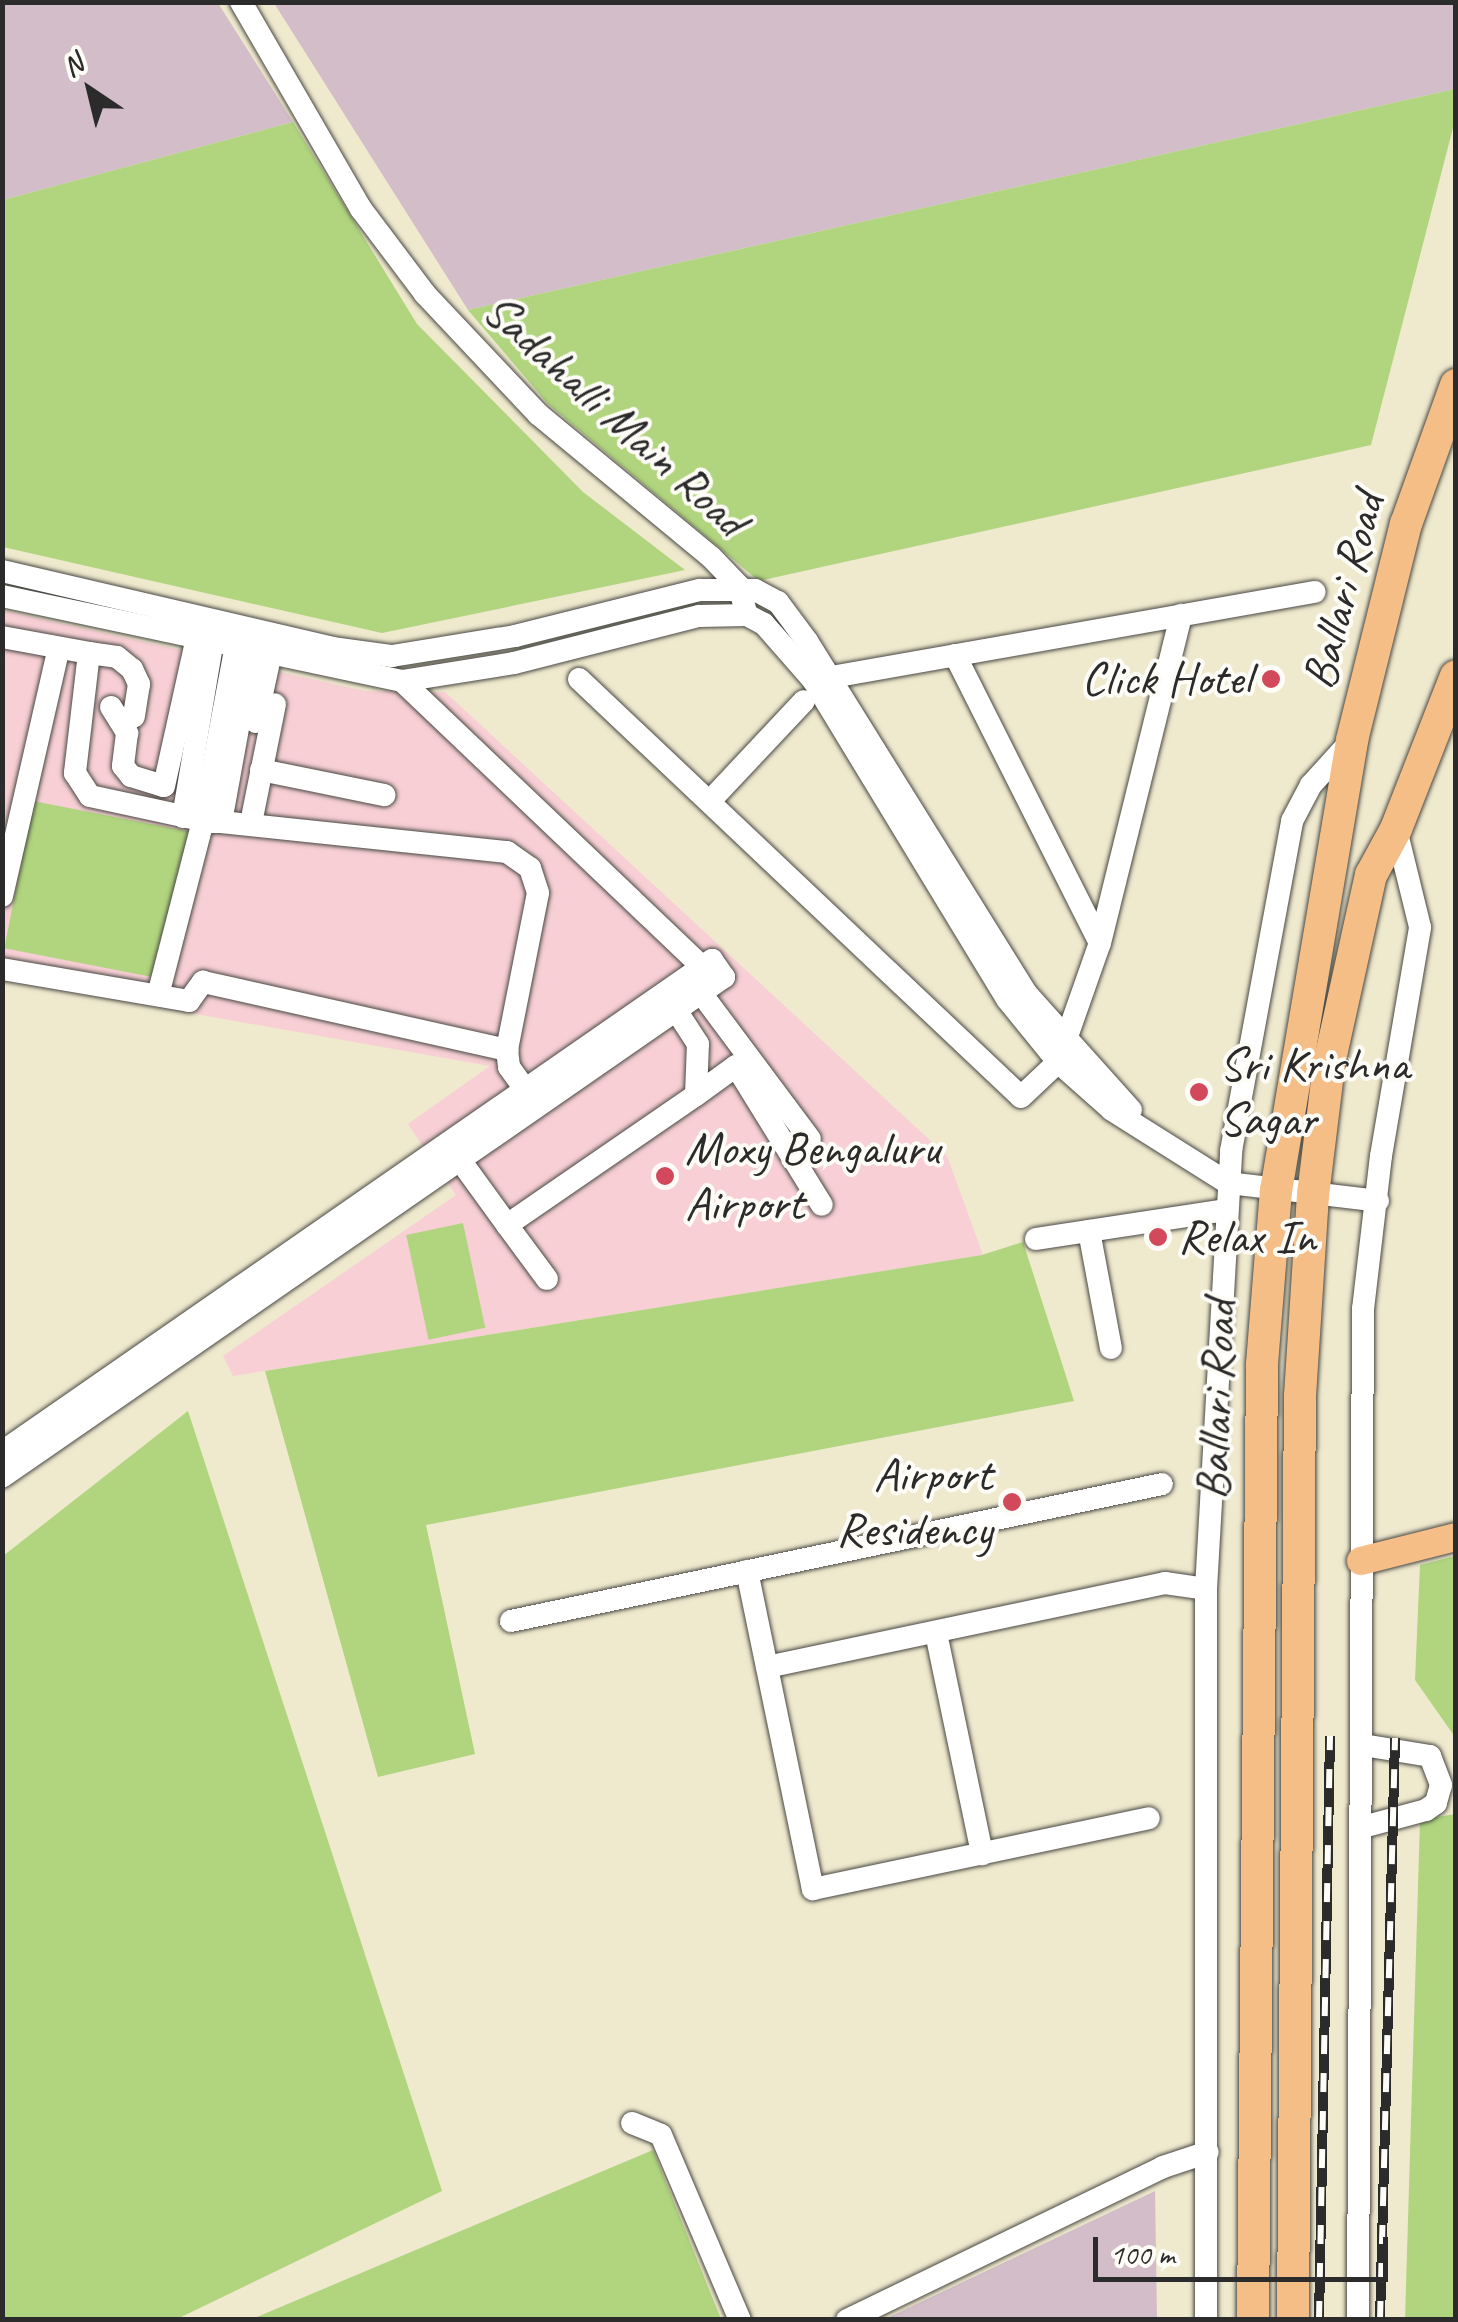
<!DOCTYPE html>
<html>
<head>
<meta charset="utf-8">
<style>
  body { margin:0 }
  #map { position:relative; width:1458px; height:2322px; overflow:hidden; background:#efe9ce; font-family:Caveat,sans-serif }
  div>[style] { position:absolute }
  .built>* { inset:0; background:#f7cfd4 }
  .industrial>* { inset:0; background:#d2bdc8 }
  .green>* { inset:0; background:#b0d57e; transform-origin:0 0 }
  .roads { filter:drop-shadow(0 0 2px #484843) drop-shadow(0 0 2px #484843) }
  .minor>* { height:22px; margin:-11px; padding:0 11px; transform-origin:11px; border-radius:11px; background:#fff }
  .major>* { height:28px; margin:-14px; padding:0 14px; transform-origin:14px; border-radius:14px; background:#f6be87 }
  .highway>* { height:32px; margin:-16px; padding:0 16px; transform-origin:16px; border-radius:16px; background:#f6be87 }
  .rail>* { height:10px; margin-top:-5px; transform-origin:0; background:repeating-linear-gradient(90deg,#fdfcf7 0 19px,#2b2b2b 0 38px); box-sizing:border-box; border-block:2px solid #2b2b2b }
  .dots>* { width:28px; height:28px; translate:-50% -50%; box-sizing:border-box; border:5px solid #fdfcf7; border-radius:50% }
  span { translate:-50% -50%; white-space:nowrap; text-align:center; line-height:1.15; -webkit-text-stroke:8px #fdfcf7; paint-order:stroke }
  .street-label { font-size:48px; color:#2b2b2b }
  .poi-label { font-size:48px; color:#2b2b2b }
  .right { translate:-100% -50%; text-align:right }
  .left { translate:0 -50%; text-align:left }
  .frame { position:absolute; inset:0; border:5px solid #2b2b2b; pointer-events:none }
  .north { position:absolute; left:40px; top:40px; width:100px; height:100px; -webkit-text-stroke:8px #fdfcf7; paint-order:stroke; rotate:325deg; font-size:28px; font-weight:700; line-height:40px; text-align:center; color:#2b2b2b }
  .north::after { content:''; display:block; margin:auto; width:35px; height:45px; background:#2b2b2b; clip-path:polygon(50% 0,100% 100%,50% 72%,0 100%) }
  .scale { position:absolute; left:1093px; top:2237px; width:295px; height:45px; box-sizing:border-box; border:5px solid #2b2b2b; border-top:0; padding-left:12px; font-size:30px; line-height:35px; white-space:nowrap; color:#2b2b2b; -webkit-text-stroke:8px #fdfcf7; paint-order:stroke }
</style>
</head>
<body>
<div id="map">
  <div class="built">
    <div style="clip-path:polygon(2px 610px,365px 691px,445px 692px,947px 1156px,983px 1255px,233px 1376px,223px 1356px,456px 1195px,408px 1124px,490px 1066px,3px 980px)"></div>
  </div>
  <div class="industrial">
    <div style="clip-path:polygon(3px 3px,218px 3px,293px 122px,3px 200px)"></div>
    <div style="clip-path:polygon(274px 3px,1455px 3px,1455px 89px,468px 310px)"></div>
    <div style="clip-path:polygon(1155px 2191px,1157px 2319px,885px 2319px)"></div>
  </div>
  <div class="green">
    <div style="clip-path:polygon(1455px 89px,1455px 120px,1371px 445px,759px 581px,548px 404px,468px 310px)"></div>
    <div style="clip-path:polygon(293px 122px,417px 324px,583px 492px,685px 570px,382px 633px,3px 547px,3px 200px)"></div>
    <div style="left:33px;top:801px;width:161px;height:150px;rotate:11deg"></div>
    <div style="left:463px;top:1223px;width:107px;height:58px;rotate:78deg"></div>
    <div style="clip-path:polygon(1023px 1242px,1074px 1401px,426px 1525px,475px 1754px,378px 1777px,265px 1371px,982px 1255px)"></div>
    <div style="clip-path:polygon(188px 1411px,442px 2191px,177px 2319px,3px 2319px,3px 1556px)"></div>
    <div style="clip-path:polygon(1455px 1556px,1456px 1556px,1455px 1737px,1415px 1680px,1420px 1565px)"></div>
    <div style="clip-path:polygon(1455px 1814px,1455px 2319px,1405px 2320px,1420px 1820px)"></div>
    <div style="clip-path:polygon(653px 2150px,721px 2319px,252px 2319px)"></div>
  </div>
  <div class="roads">
    <div class="minor">
      <div style="left:241px;top:2px;width:239px;rotate:59.9deg"></div>
      <div style="left:361px;top:209px;width:106px;rotate:53deg"></div>
      <div style="left:425px;top:294px;width:165px;rotate:46.7deg"></div>
      <div style="left:538px;top:414px;width:224px;rotate:39.6deg"></div>
      <div style="left:711px;top:557px;width:40px;rotate:46deg"></div>
      <div style="left:739px;top:586px;width:30px;rotate:75deg"></div>
      <div style="left:747px;top:615px;width:19px;rotate:28deg"></div>
      <div style="left:764px;top:624px;width:74px;rotate:48.8deg"></div>
      <div style="left:813px;top:680px;width:373px;rotate:58.7deg"></div>
      <div style="left:1007px;top:999px;width:81px;rotate:51deg"></div>
      <div style="left:1058px;top:1062px;width:72px;rotate:41.6deg"></div>
      <div style="left:1112px;top:1110px;width:137px;rotate:32.2deg"></div>
      <div style="left:1228px;top:1183px;width:151px;rotate:6.8deg"></div>
      <div style="left:2px;top:571px;width:339px;rotate:13.1deg"></div>
      <div style="left:332px;top:648px;width:61px;rotate:7.6deg"></div>
      <div style="left:392px;top:656px;width:125px;rotate:-9.2deg"></div>
      <div style="left:515px;top:636px;width:191px;rotate:-14deg"></div>
      <div style="left:700px;top:590px;width:55px"></div>
      <div style="left:755px;top:590px;width:26px;rotate:28deg"></div>
      <div style="left:778px;top:602px;width:49px;rotate:53.4deg"></div>
      <div style="left:807px;top:641px;width:415px;rotate:58.1deg"></div>
      <div style="left:1026px;top:993px;width:157px;rotate:48.1deg"></div>
      <div style="left:2px;top:596px;width:409px;rotate:12deg"></div>
      <div style="left:402px;top:681px;width:113px;rotate:-9.1deg"></div>
      <div style="left:514px;top:663px;width:191px;rotate:-14.3deg"></div>
      <div style="left:699px;top:616px;width:48px;rotate:-1.2deg"></div>
      <div style="left:2px;top:637px;width:88px;rotate:10.4deg"></div>
      <div style="left:89px;top:653px;width:121px;rotate:96.7deg"></div>
      <div style="left:75px;top:773px;width:27px;rotate:57deg"></div>
      <div style="left:90px;top:796px;width:123px;rotate:12.2deg"></div>
      <div style="left:210px;top:822px;width:11px"></div>
      <div style="left:221px;top:822px;width:173px;rotate:-79.7deg"></div>
      <div style="left:89px;top:653px;width:28px;rotate:8deg"></div>
      <div style="left:117px;top:657px;width:19px;rotate:39deg"></div>
      <div style="left:132px;top:669px;width:17px;rotate:65deg"></div>
      <div style="left:139px;top:684px;width:33px;rotate:99deg"></div>
      <div style="left:955px;top:655px;width:322px;rotate:63.3deg"></div>
      <div style="left:832px;top:677px;width:490px;rotate:-10deg"></div>
      <div style="left:579px;top:679px;width:608px;rotate:43.4deg"></div>
      <div style="left:1021px;top:1097px;width:51px;rotate:-43.4deg"></div>
      <div style="left:1058px;top:1062px;width:126px;rotate:-70.6deg"></div>
      <div style="left:1100px;top:943px;width:338px;rotate:-76.1deg"></div>
      <div style="left:402px;top:681px;width:414px;rotate:43.6deg"></div>
      <div style="left:111px;top:707px;width:31px;rotate:58deg"></div>
      <div style="left:127px;top:733px;width:33px;rotate:97deg"></div>
      <div style="left:123px;top:766px;width:13px;rotate:51deg"></div>
      <div style="left:131px;top:776px;width:34px;rotate:17deg"></div>
      <div style="left:164px;top:786px;width:148px;rotate:-77.5deg"></div>
      <div style="left:256px;top:722px;width:66px;rotate:-77.8deg"></div>
      <div style="left:261px;top:770px;width:126px;rotate:11.5deg"></div>
      <div style="left:710px;top:801px;width:137px;rotate:-46.8deg"></div>
      <div style="left:183px;top:817px;width:174px;rotate:-80.4deg"></div>
      <div style="left:221px;top:822px;width:288px;rotate:6deg"></div>
      <div style="left:507px;top:852px;width:28px;rotate:35deg"></div>
      <div style="left:530px;top:868px;width:26px;rotate:72deg"></div>
      <div style="left:538px;top:893px;width:160px;rotate:101.2deg"></div>
      <div style="left:507px;top:1050px;width:17px;rotate:83deg"></div>
      <div style="left:509px;top:1067px;width:29px;rotate:54deg"></div>
      <div style="left:251px;top:823px;width:121px;rotate:-78.6deg"></div>
      <div style="left:2px;top:896px;width:254px;rotate:-77.1deg"></div>
      <div style="left:2px;top:969px;width:190px;rotate:9.7deg"></div>
      <div style="left:189px;top:1001px;width:24px;rotate:-54deg"></div>
      <div style="left:203px;top:982px;width:312px;rotate:12.6deg"></div>
      <div style="left:701px;top:993px;width:182px;rotate:53.3deg"></div>
      <div style="left:158px;top:995px;width:180px;rotate:-75.5deg"></div>
      <div style="left:203px;top:821px;width:174px;rotate:-79.4deg"></div>
      <div style="left:696px;top:1095px;width:49px;rotate:-35.9deg"></div>
      <div style="left:736px;top:1066px;width:163px;rotate:58.3deg"></div>
      <div style="left:460px;top:1160px;width:80px;rotate:54.1deg"></div>
      <div style="left:507px;top:1225px;width:229px;rotate:-34.5deg"></div>
      <div style="left:696px;top:1095px;width:51px;rotate:-87.8deg"></div>
      <div style="left:698px;top:1044px;width:40px;rotate:-122.9deg"></div>
      <div style="left:507px;top:1225px;width:67px;rotate:53.5deg"></div>
      <div style="left:1089px;top:1231px;width:119px;rotate:79.4deg"></div>
      <div style="left:1036px;top:1239px;width:192px;rotate:-8.7deg"></div>
      <div style="left:2px;top:1452px;width:864px;rotate:-34.72deg"></div>
      <div style="left:712px;top:960px;width:21px;rotate:55deg"></div>
      <div style="left:724px;top:977px;width:878px;rotate:145.3deg"></div>
      <div style="left:747px;top:1571px;width:325px;rotate:78.3deg"></div>
      <div style="left:813px;top:1889px;width:343px;rotate:-11.9deg"></div>
      <div style="left:511px;top:1621px;width:665px;rotate:-11.88deg"></div>
      <div style="left:936px;top:1633px;width:226px;rotate:78.2deg"></div>
      <div style="left:767px;top:1667px;width:407px;rotate:-11.9deg"></div>
      <div style="left:1165px;top:1583px;width:41px;rotate:8.3deg"></div>
      <div style="left:1363px;top:1745px;width:68px;rotate:9.3deg"></div>
      <div style="left:1430px;top:1756px;width:31px;rotate:69deg"></div>
      <div style="left:1441px;top:1785px;width:19px;rotate:106deg"></div>
      <div style="left:1436px;top:1803px;width:12px;rotate:145deg"></div>
      <div style="left:1426px;top:1810px;width:65px;rotate:164.9deg"></div>
      <div style="left:632px;top:2123px;width:31px;rotate:22deg"></div>
      <div style="left:661px;top:2135px;width:201px;rotate:66.9deg"></div>
      <div style="left:847px;top:2320px;width:351px;rotate:-25.8deg"></div>
      <div style="left:1163px;top:2167px;width:47px;rotate:-18.4deg"></div>
      <div style="left:1206px;top:2320px;width:731px;rotate:-90deg"></div>
      <div style="left:1206px;top:1589px;width:439px;rotate:-86.7deg"></div>
      <div style="left:1231px;top:1151px;width:336px;rotate:-79.5deg"></div>
      <div style="left:1292px;top:821px;width:41px;rotate:-62.2deg"></div>
      <div style="left:1311px;top:785px;width:61px;rotate:-47.7deg"></div>
      <div style="left:1358px;top:2320px;width:1011px;rotate:-89.72deg"></div>
      <div style="left:1363px;top:1309px;width:154px;rotate:-83.3deg"></div>
      <div style="left:1381px;top:1156px;width:232px;rotate:-80.3deg"></div>
      <div style="left:1420px;top:927px;width:101px;rotate:-103.8deg"></div>
    </div>
    <div class="major">
      <div style="left:1361px;top:1561px;width:98px;rotate:-14.2deg"></div>
    </div>
    <div class="highway">
      <div style="left:1253px;top:2320px;width:956px;rotate:-89.46deg"></div>
      <div style="left:1262px;top:1364px;width:174px;rotate:-85.4deg"></div>
      <div style="left:1276px;top:1191px;width:457px;rotate:-80.4deg"></div>
      <div style="left:1352px;top:740px;width:223px;rotate:-76deg"></div>
      <div style="left:1406px;top:524px;width:148px;rotate:-70.2deg"></div>
      <div style="left:1293px;top:2320px;width:924px;rotate:-89.57deg"></div>
      <div style="left:1300px;top:1396px;width:201px;rotate:-86.3deg"></div>
      <div style="left:1313px;top:1195px;width:132px;rotate:-83deg"></div>
      <div style="left:1329px;top:1064px;width:194px;rotate:-77.5deg"></div>
      <div style="left:1371px;top:875px;width:52px;rotate:-61.5deg"></div>
      <div style="left:1396px;top:829px;width:164px;rotate:-68.6deg"></div>
    </div>
  </div>
  <div class="rail">
    <div style="left:1319px;top:2320px;width:584px;rotate:-88.92deg"></div>
    <div style="left:1380px;top:2320px;width:582px;rotate:-88.52deg"></div>
  </div>
  <div class="dots">
    <div style="left:1271px;top:679px;background:#d1495b"></div>
    <div style="left:1199px;top:1092px;background:#d1495b"></div>
    <div style="left:665px;top:1176px;background:#d1495b"></div>
    <div style="left:1158px;top:1237px;background:#d1495b"></div>
    <div style="left:1012px;top:1502px;background:#d1495b"></div>
  </div>
  <div class="street-label">
    <span style="left:615px;top:415px;rotate:42deg">Sadahalli Main Road</span>
    <span style="left:1343px;top:591px;rotate:-75deg">Ballari Road</span>
    <span style="left:1216px;top:1400px;rotate:-88deg">Ballari Road</span>
  </div>
  <div class="poi-label">
    <span class="right" style="left:1251px;top:679px">Click Hotel</span>
    <span class="left" style="left:1219px;top:1092px">Sri Krishna<br>Sagar</span>
    <span class="left" style="left:685px;top:1176px">Moxy Bengaluru<br>Airport</span>
    <span class="left" style="left:1178px;top:1237px">Relax In</span>
    <span class="right" style="left:992px;top:1502px">Airport<br>Residency</span>
  </div>
  <div class="frame"></div>
  <div class="north">N</div>
  <div class="scale">100 m</div>
</div>
</body>
</html>
